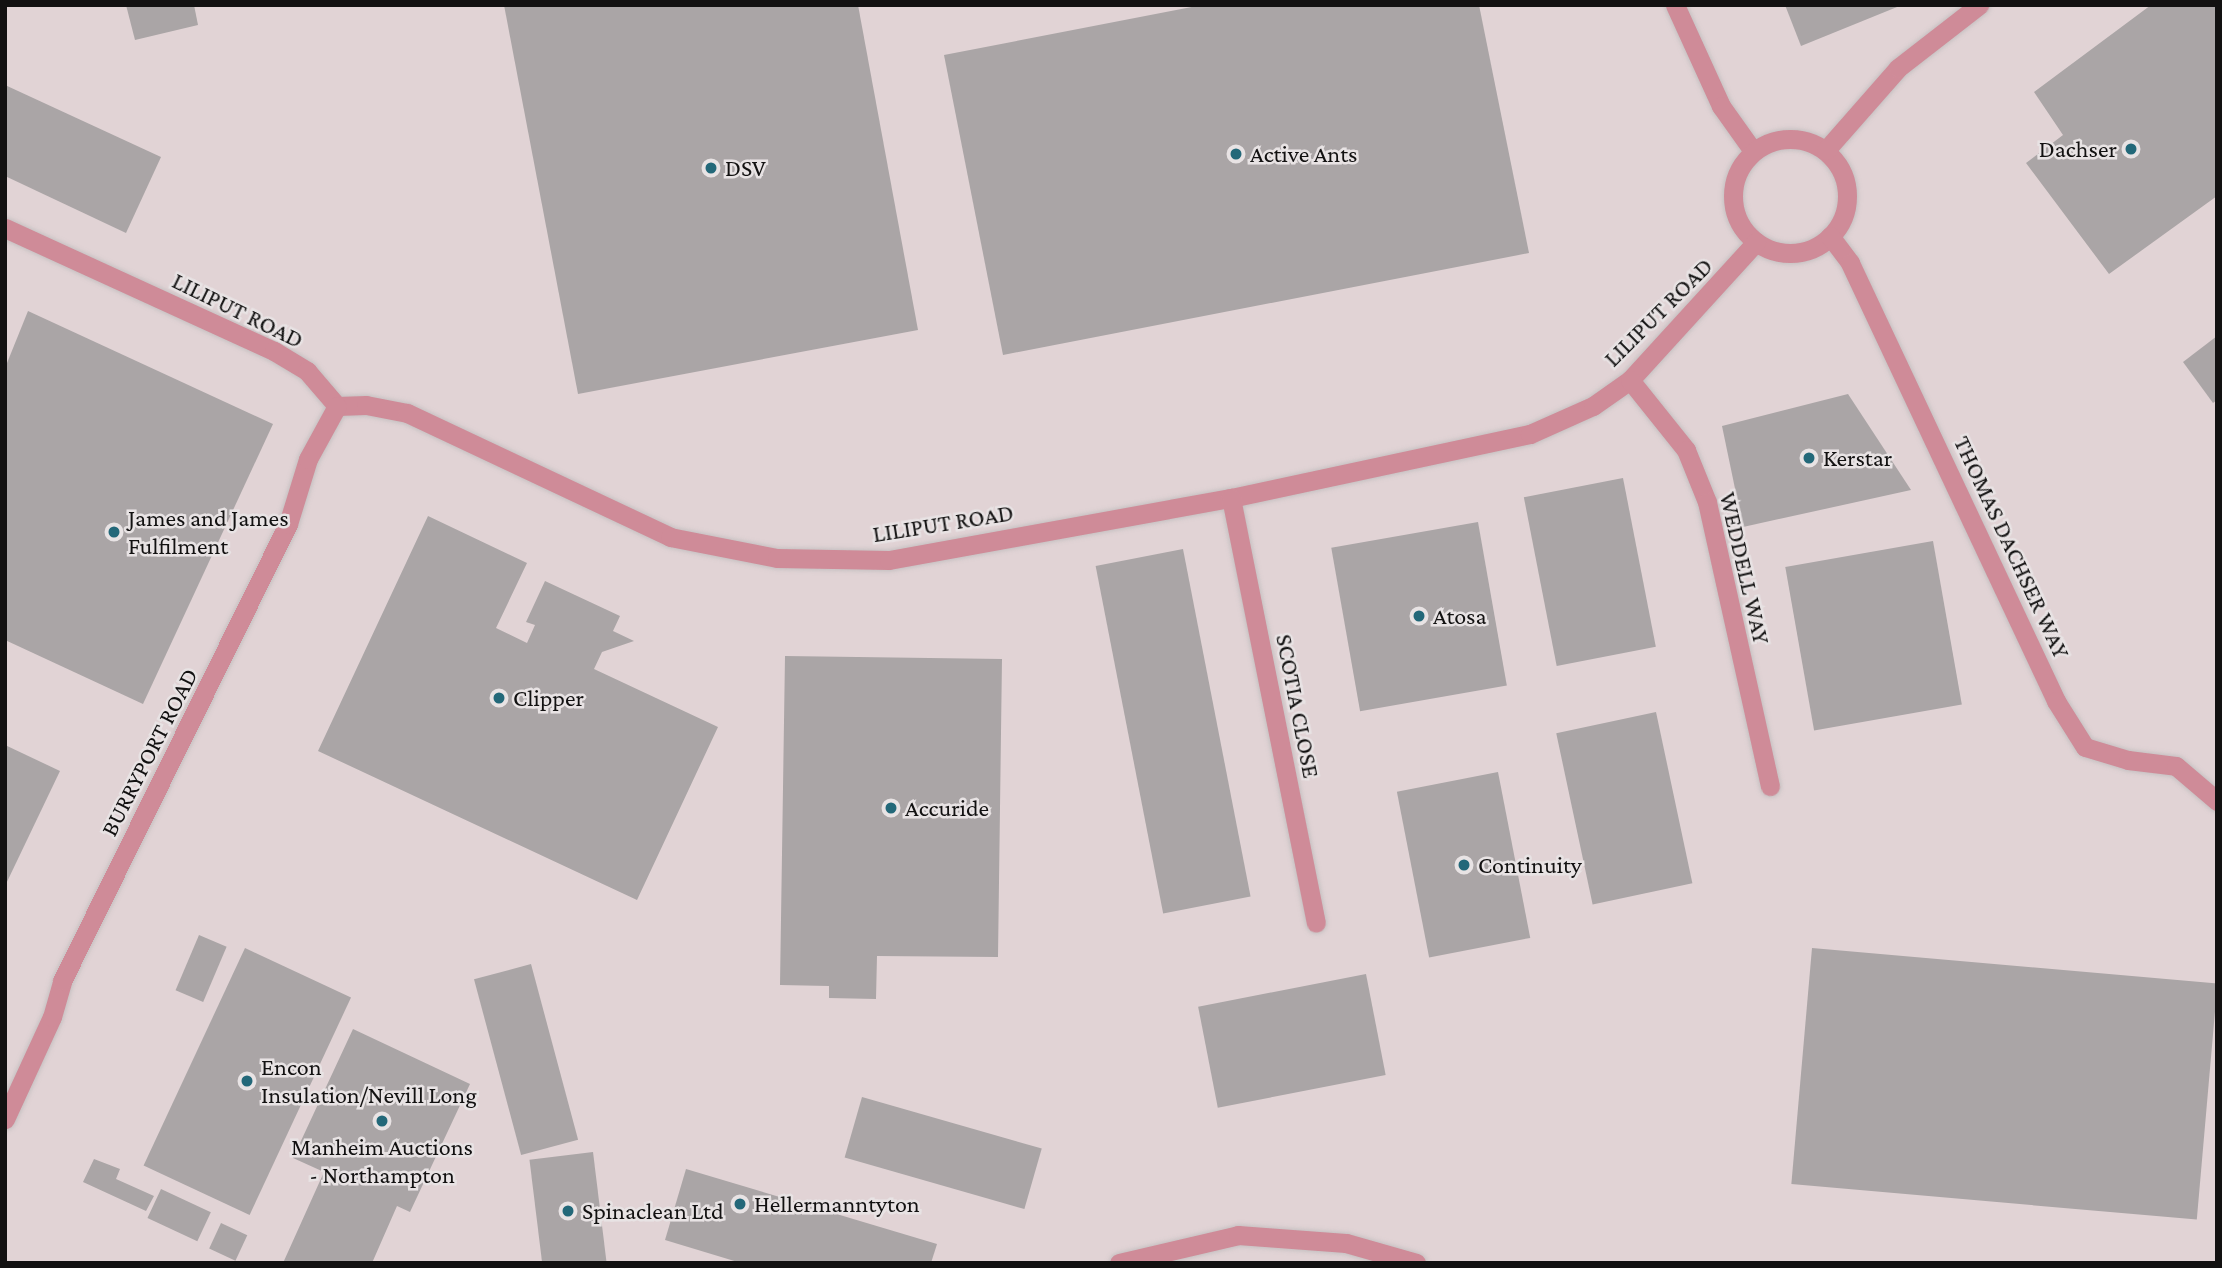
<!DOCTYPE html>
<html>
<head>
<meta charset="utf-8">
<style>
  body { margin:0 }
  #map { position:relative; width:2222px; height:1268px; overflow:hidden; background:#e8e3e4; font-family:"Crimson Pro",serif }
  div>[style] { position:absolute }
  .built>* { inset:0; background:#e1d3d5; transform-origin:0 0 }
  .building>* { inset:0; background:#aaa5a6; transform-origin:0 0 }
  .roads { filter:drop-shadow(0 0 2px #c6c1c2) drop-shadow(0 0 2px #c6c1c2) }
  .street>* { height:19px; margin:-9.5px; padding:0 9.5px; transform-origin:9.5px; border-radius:9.5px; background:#cf8b98 }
  .street>.ring { margin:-9.5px; padding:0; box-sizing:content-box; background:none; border:19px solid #cf8b98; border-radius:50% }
  .dots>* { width:19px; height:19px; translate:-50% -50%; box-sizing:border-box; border:4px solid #e8e3e4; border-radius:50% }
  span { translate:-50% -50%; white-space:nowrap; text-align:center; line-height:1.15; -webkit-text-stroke:5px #e8e3e4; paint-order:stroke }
  .poi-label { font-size:24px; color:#121111 }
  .right { translate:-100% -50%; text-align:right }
  .left { translate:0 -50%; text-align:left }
  .street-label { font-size:24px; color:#121111 }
  .frame { position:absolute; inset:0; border:7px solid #121111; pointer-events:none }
</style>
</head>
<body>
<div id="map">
  <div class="built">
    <div style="left:5px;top:5px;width:2212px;height:1258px"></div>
  </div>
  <div class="building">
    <div style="clip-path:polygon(126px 5px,194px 5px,198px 25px,135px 40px)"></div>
    <div style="clip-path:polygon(504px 5px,858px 5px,918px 330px,578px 394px)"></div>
    <div style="clip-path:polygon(1202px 5px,1479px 5px,1529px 253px,1003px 355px,944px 55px)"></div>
    <div style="clip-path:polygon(1785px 5px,1902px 5px,1801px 46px)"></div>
    <div style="clip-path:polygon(2151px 5px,2217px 5px,2217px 196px,2109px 274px,2026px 163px,2063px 135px,2034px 92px)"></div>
    <div style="clip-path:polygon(5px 85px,161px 157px,126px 233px,5px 176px)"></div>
    <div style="clip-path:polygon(28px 311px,273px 424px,143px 704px,5px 640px,5px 368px)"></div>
    <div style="clip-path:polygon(2217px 336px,2217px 400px,2213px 403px,2183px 362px)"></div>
    <div style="clip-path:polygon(1848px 394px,1911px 490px,1743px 527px,1722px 426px)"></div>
    <div style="left:1623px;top:478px;width:172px;height:101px;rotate:79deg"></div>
    <div style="clip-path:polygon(428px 516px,527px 563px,496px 628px,527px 643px,535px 625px,526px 622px,545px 581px,620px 616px,613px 631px,634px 641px,602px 652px,594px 669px,718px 727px,637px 900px,318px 751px)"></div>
    <div style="left:1478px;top:522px;width:166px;height:149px;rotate:80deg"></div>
    <div style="left:1933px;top:541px;width:166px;height:150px;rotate:80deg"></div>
    <div style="left:1183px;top:549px;width:354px;height:89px;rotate:79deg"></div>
    <div style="clip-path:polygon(785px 656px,1002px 659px,998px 957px,877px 956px,876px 999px,829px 998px,829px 986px,780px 985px)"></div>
    <div style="left:1656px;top:712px;width:175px;height:102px;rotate:78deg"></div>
    <div style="clip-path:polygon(5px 745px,60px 771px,5px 886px)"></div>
    <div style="left:1498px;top:772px;width:169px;height:103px;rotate:79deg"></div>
    <div style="left:199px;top:935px;width:30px;height:60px;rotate:23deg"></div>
    <div style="left:245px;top:948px;width:117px;height:240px;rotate:25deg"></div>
    <div style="left:1812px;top:948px;width:407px;height:237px;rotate:5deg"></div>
    <div style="left:531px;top:964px;width:182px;height:59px;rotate:75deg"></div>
    <div style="left:1366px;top:974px;width:103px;height:171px;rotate:79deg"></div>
    <div style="clip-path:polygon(353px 1029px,470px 1084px,410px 1212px,397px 1206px,372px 1263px,283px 1263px,324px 1172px,293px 1158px)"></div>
    <div style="left:862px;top:1097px;width:187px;height:63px;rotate:16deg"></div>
    <div style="left:593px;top:1152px;width:112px;height:64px;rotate:83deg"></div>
    <div style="clip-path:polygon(94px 1159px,120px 1169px,116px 1179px,154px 1196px,146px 1211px,83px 1182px)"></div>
    <div style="clip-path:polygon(686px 1169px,937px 1244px,931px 1263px,741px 1263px,665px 1240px)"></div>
    <div style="left:161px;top:1189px;width:55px;height:32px;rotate:25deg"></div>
    <div style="left:221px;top:1223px;width:29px;height:28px;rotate:25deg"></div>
  </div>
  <div class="roads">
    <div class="street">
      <div style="left:1675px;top:5px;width:111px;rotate:65.5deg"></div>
      <div style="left:1721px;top:106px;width:55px;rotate:54.6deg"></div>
      <div class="ring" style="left:1733px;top:139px;width:95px;height:95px"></div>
      <div style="left:1826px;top:150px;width:109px;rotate:-48.7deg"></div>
      <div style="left:1898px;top:68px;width:103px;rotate:-37.9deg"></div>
      <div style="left:5px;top:228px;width:296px;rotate:24.6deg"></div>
      <div style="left:274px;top:351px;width:39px;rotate:31deg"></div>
      <div style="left:307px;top:371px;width:46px;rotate:49.4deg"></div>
      <div style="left:337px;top:406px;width:29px;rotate:-2deg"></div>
      <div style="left:366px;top:405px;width:42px;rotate:11deg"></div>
      <div style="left:407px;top:413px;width:291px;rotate:25.2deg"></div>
      <div style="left:670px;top:537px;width:109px;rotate:11.1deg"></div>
      <div style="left:777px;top:558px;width:112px;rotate:1deg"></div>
      <div style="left:889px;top:560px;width:348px;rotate:-10.3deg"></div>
      <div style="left:1231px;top:498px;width:306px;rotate:-12.1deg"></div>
      <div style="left:1530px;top:434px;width:69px;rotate:-24deg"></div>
      <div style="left:1593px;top:406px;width:45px;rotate:-35.1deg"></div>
      <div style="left:1630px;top:380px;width:187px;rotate:-47.6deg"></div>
      <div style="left:1830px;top:236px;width:34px;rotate:53deg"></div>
      <div style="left:1850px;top:263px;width:484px;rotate:64.8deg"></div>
      <div style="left:2056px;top:701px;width:54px;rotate:57.8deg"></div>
      <div style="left:2085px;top:747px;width:45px;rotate:16.8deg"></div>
      <div style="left:2128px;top:760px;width:48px;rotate:7.1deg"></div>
      <div style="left:2176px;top:766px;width:54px;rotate:40.5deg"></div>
      <div style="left:1630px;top:380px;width:90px;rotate:51.3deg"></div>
      <div style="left:1686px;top:450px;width:56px;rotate:68deg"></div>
      <div style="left:1707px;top:502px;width:291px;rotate:77.5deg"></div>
      <div style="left:1231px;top:498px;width:433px;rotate:78.7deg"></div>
      <div style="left:5px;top:1119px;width:112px;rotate:-65.3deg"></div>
      <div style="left:52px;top:1017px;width:37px;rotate:-74deg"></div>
      <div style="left:62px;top:981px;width:510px;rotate:-63.69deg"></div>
      <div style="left:288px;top:524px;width:68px;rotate:-72.9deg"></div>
      <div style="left:308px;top:459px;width:60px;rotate:-61.3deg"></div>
      <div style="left:1119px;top:1263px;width:122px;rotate:-13.2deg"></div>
      <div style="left:1238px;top:1235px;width:108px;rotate:4.2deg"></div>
      <div style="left:1346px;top:1243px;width:73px;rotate:15.9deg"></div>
    </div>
  </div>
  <div class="dots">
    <div style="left:2131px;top:149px;background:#236879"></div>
    <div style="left:1236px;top:154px;background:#236879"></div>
    <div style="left:711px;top:168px;background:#236879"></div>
    <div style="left:1809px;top:458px;background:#236879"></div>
    <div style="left:114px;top:532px;background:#236879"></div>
    <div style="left:1419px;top:616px;background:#236879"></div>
    <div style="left:499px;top:698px;background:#236879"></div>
    <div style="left:891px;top:808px;background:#236879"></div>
    <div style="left:1464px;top:865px;background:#236879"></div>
    <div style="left:247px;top:1081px;background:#236879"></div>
    <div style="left:382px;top:1121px;background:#236879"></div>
    <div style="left:740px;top:1204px;background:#236879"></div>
    <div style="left:568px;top:1211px;background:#236879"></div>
  </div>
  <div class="poi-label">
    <span class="right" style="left:2117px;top:149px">Dachser</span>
    <span class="left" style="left:1250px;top:154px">Active Ants</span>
    <span class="left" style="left:725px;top:168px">DSV</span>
    <span class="left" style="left:1823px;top:458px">Kerstar</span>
    <span class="left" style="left:128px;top:532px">James and James<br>Fulfilment</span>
    <span class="left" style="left:1433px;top:616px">Atosa</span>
    <span class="left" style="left:513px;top:698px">Clipper</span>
    <span class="left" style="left:905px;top:808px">Accuride</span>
    <span class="left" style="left:1478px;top:865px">Continuity</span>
    <span class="left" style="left:261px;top:1081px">Encon<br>Insulation/Nevill Long</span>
    <span style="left:382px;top:1161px">Manheim Auctions<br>- Northampton</span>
    <span class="left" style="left:754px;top:1204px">Hellermanntyton</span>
    <span class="left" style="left:582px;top:1211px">Spinaclean Ltd</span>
  </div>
  <div class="street-label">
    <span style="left:238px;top:310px;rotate:26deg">LILIPUT ROAD</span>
    <span style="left:1658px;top:312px;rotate:-45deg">LILIPUT ROAD</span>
    <span style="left:943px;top:523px;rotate:-9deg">LILIPUT ROAD</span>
    <span style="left:2012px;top:547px;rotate:65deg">THOMAS DACHSER WAY</span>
    <span style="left:1745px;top:568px;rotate:77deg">WEDDELL WAY</span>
    <span style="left:1298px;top:706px;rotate:79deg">SCOTIA CLOSE</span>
    <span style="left:149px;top:752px;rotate:-63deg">BURRYPORT ROAD</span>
  </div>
  <div class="frame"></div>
</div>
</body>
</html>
